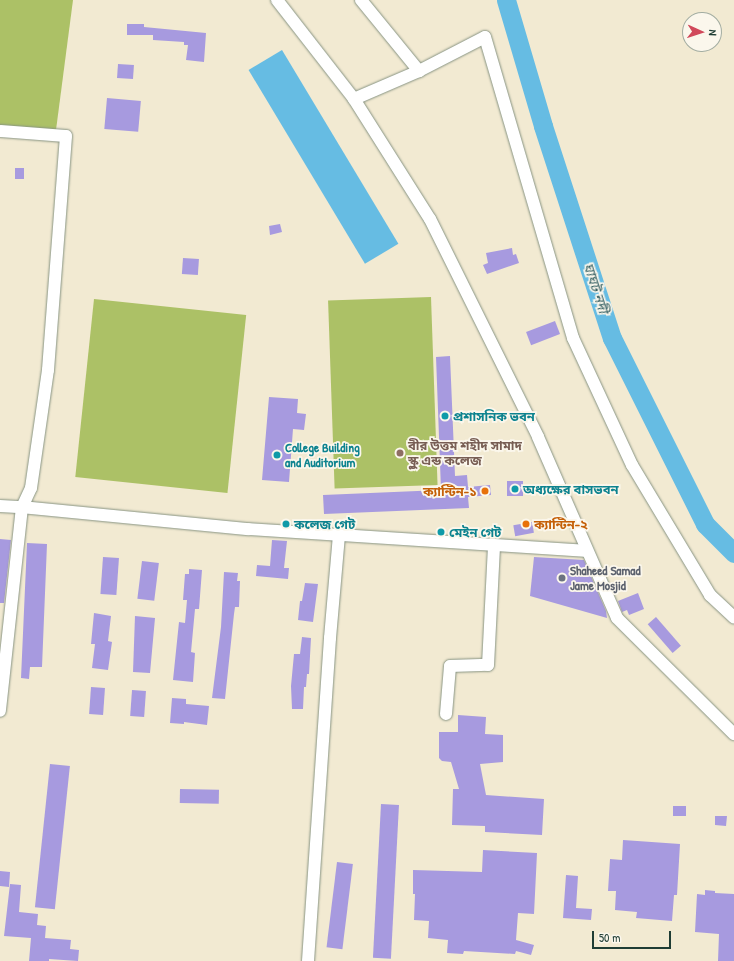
<!DOCTYPE html>
<html>
<head>
<meta charset="utf-8">
<style>
  body { margin:0 }
  #map { position:relative; width:734px; height:961px; overflow:hidden; background:#f2ead2; font-family:"Patrick Hand","Noto Sans Bengali",sans-serif }
  div>[style] { position:absolute }
  .green>* { inset:0; background:#acc166; transform-origin:0 0 }
  .water>* { inset:0; background:#66bce3; transform-origin:0 0 }
  .river>* { height:19px; margin:-9.5px; padding:0 9.5px; transform-origin:9.5px; border-radius:9.5px; background:#66bce3 }
  .building>* { inset:0; background:#a79adf; transform-origin:0 0 }
  .roads { filter:drop-shadow(0 0 1px #889483) drop-shadow(0 0 1px #889483) }
  .minor>* { height:12px; margin:-6px; padding:0 6px; transform-origin:6px; border-radius:6px; background:#fff }
  .dots>* { width:11px; height:11px; translate:-50% -50%; box-sizing:border-box; border:2px solid #fbf7ec; border-radius:50% }
  span { translate:-50% -50%; white-space:nowrap; text-align:center; line-height:1.15; -webkit-text-stroke:3.5px #fbf7ec; paint-order:stroke }
  .culture-label { font-size:13px; color:#0d838f; font-weight:700 }
  .left { translate:0 -50%; text-align:left }
  .education-label { font-size:13px; color:#785e54; font-weight:700 }
  .food-label { font-size:13px; color:#c56008; font-weight:700 }
  .right { translate:-100% -50%; text-align:right }
  .worship-label { font-size:13px; color:#5b616d; font-weight:700 }
  .water-label { font-size:14px; color:#315d60; font-style:italic }
  .north { position:absolute; left:682px; top:12px; width:40px; height:40px; box-sizing:border-box; background:#fbf7ec; border:1px solid #a3ada2; border-radius:50%; rotate:93deg; font-size:11px; font-weight:700; line-height:16px; text-align:center; color:#1f3d34 }
  .north::after { content:''; display:block; margin:auto; width:14px; height:18px; background:#d1495b; clip-path:polygon(50% 0,100% 100%,50% 72%,0 100%) }
  .scale { position:absolute; left:592px; top:931px; width:79px; height:18px; box-sizing:border-box; border:2px solid #1f3d34; border-top:0; padding-left:5px; font-size:12px; line-height:14px; white-space:nowrap; color:#1f3d34; -webkit-text-stroke:3px #fbf7ec; paint-order:stroke }
</style>
</head>
<body>
<div id="map">
  <div class="green">
    <div style="clip-path:polygon(0 0,73px 0,56px 130px,0 127px)"></div>
    <div style="left:431px;top:297px;width:188px;height:103px;rotate:88deg"></div>
    <div style="left:94px;top:299px;width:153px;height:179px;rotate:6deg"></div>
  </div>
  <div class="water">
    <div style="left:282px;top:50px;width:226px;height:39px;rotate:59deg"></div>
  </div>
  <div class="river">
    <div style="left:506px;top:0;width:131px;rotate:73.6deg"></div>
    <div style="left:543px;top:126px;width:223px;rotate:72deg"></div>
    <div style="left:612px;top:338px;width:208px;rotate:63.4deg"></div>
    <div style="left:705px;top:524px;width:41px;rotate:45deg"></div>
  </div>
  <div class="building">
    <div style="clip-path:polygon(127px 24px,144px 24px,144px 27px,206px 33px,204px 62px,186px 60px,188px 45px,184px 45px,184px 42px,153px 40px,153px 35px,127px 35px)"></div>
    <div style="left:118px;top:64px;width:16px;height:14px;rotate:4deg"></div>
    <div style="left:107px;top:98px;width:34px;height:31px;rotate:5deg"></div>
    <div style="left:15px;top:168px;width:9px;height:11px"></div>
    <div style="clip-path:polygon(280px 224px,282px 232px,270px 235px,269px 226px)"></div>
    <div style="clip-path:polygon(512px 248px,513px 255px,516px 254px,519px 263px,487px 274px,483px 265px,488px 263px,486px 253px)"></div>
    <div style="left:183px;top:258px;width:16px;height:16px;rotate:4deg"></div>
    <div style="left:555px;top:321px;width:14px;height:31px;rotate:69deg"></div>
    <div style="clip-path:polygon(450px 356px,455px 476px,467px 475px,468px 487px,490px 485px,491px 495px,468px 497px,469px 508px,324px 514px,323px 495px,441px 490px,436px 357px)"></div>
    <div style="clip-path:polygon(269px 397px,298px 399px,297px 413px,306px 414px,304px 430px,293px 429px,289px 482px,262px 480px)"></div>
    <div style="left:523px;top:481px;width:15px;height:16px;rotate:90deg"></div>
    <div style="left:532px;top:522px;width:11px;height:19px;rotate:80deg"></div>
    <div style="clip-path:polygon(0 539px,11px 540px,4px 603px,0 603px)"></div>
    <div style="clip-path:polygon(272px 540px,287px 541px,284px 568px,289px 568px,288px 579px,256px 576px,257px 565px,270px 566px)"></div>
    <div style="clip-path:polygon(27px 543px,47px 544px,42px 667px,30px 667px,29px 679px,21px 678px)"></div>
    <div style="left:103px;top:557px;width:16px;height:37px;rotate:4deg"></div>
    <div style="clip-path:polygon(534px 557px,584px 560px,606px 611px,607px 618px,530px 596px)"></div>
    <div style="left:142px;top:561px;width:17px;height:38px;rotate:7deg"></div>
    <div style="clip-path:polygon(189px 569px,202px 570px,199px 609px,195px 609px,191px 652px,195px 653px,193px 682px,173px 680px,179px 622px,185px 623px,187px 600px,183px 600px,185px 574px,189px 574px)"></div>
    <div style="clip-path:polygon(224px 572px,238px 573px,237px 581px,240px 581px,239px 607px,235px 607px,234px 614px,225px 699px,212px 698px,221px 627px)"></div>
    <div style="clip-path:polygon(305px 583px,318px 584px,313px 622px,298px 620px,300px 601px,302px 601px)"></div>
    <div style="clip-path:polygon(638px 593px,644px 609px,629px 615px,627px 610px,622px 612px,618px 601px)"></div>
    <div style="clip-path:polygon(94px 613px,111px 616px,108px 641px,112px 642px,108px 670px,92px 668px,95px 644px,91px 644px)"></div>
    <div style="clip-path:polygon(135px 616px,155px 618px,150px 673px,133px 672px)"></div>
    <div style="left:656px;top:617px;width:38px;height:11px;rotate:49deg"></div>
    <div style="clip-path:polygon(302px 637px,311px 638px,309px 674px,307px 674px,306px 687px,304px 687px,303px 709px,292px 709px,291px 686px,294px 654px,300px 654px)"></div>
    <div style="left:91px;top:687px;width:14px;height:27px;rotate:4deg"></div>
    <div style="left:132px;top:690px;width:14px;height:26px;rotate:4deg"></div>
    <div style="clip-path:polygon(172px 698px,186px 699px,186px 704px,209px 706px,207px 725px,184px 722px,184px 724px,170px 723px)"></div>
    <div style="clip-path:polygon(458px 715px,486px 717px,485px 734px,503px 735px,503px 762px,480px 764px,486px 795px,544px 799px,542px 835px,485px 832px,485px 826px,452px 825px,453px 789px,459px 789px,451px 762px,442px 761px,439px 758px,439px 732px,458px 732px)"></div>
    <div style="left:50px;top:764px;width:20px;height:144px;rotate:6deg"></div>
    <div style="left:180px;top:789px;width:39px;height:14px;rotate:1deg"></div>
    <div style="left:381px;top:804px;width:18px;height:154px;rotate:3deg"></div>
    <div style="left:673px;top:806px;width:13px;height:10px"></div>
    <div style="clip-path:polygon(715px 816px,727px 816px,726px 826px,715px 825px)"></div>
    <div style="clip-path:polygon(623px 840px,680px 844px,677px 895px,674px 895px,672px 921px,636px 918px,637px 912px,615px 910px,616px 891px,608px 891px,610px 859px,622px 860px)"></div>
    <div style="clip-path:polygon(483px 850px,537px 853px,534px 914px,518px 913px,516px 940px,534px 945px,531px 955px,516px 951px,515px 954px,464px 951px,463px 954px,447px 953px,448px 940px,428px 938px,429px 921px,414px 920px,415px 894px,413px 894px,413px 870px,482px 872px)"></div>
    <div style="left:337px;top:862px;width:16px;height:86px;rotate:7deg"></div>
    <div style="clip-path:polygon(0 871px,10px 872px,9px 887px,0 886px)"></div>
    <div style="clip-path:polygon(566px 875px,578px 876px,576px 908px,592px 909px,591px 920px,563px 918px)"></div>
    <div style="clip-path:polygon(10px 884px,21px 885px,19px 912px,38px 914px,37px 925px,46px 926px,45px 938px,71px 940px,70px 949px,79px 950px,78px 961px,49px 959px,49px 961px,29px 961px,31px 938px,4px 936px)"></div>
    <div style="clip-path:polygon(705px 890px,715px 891px,715px 893px,734px 894px,734px 961px,718px 961px,719px 934px,695px 932px,697px 894px,705px 895px)"></div>
  </div>
  <div class="roads">
    <div class="minor">
      <div style="left:277px;top:0;width:125px;rotate:52.1deg"></div>
      <div style="left:354px;top:99px;width:142px;rotate:57.7deg"></div>
      <div style="left:430px;top:219px;width:243px;rotate:63.6deg"></div>
      <div style="left:538px;top:437px;width:197px;rotate:66.4deg"></div>
      <div style="left:617px;top:618px;width:165px;rotate:44.8deg"></div>
      <div style="left:361px;top:0;width:92px;rotate:50.8deg"></div>
      <div style="left:419px;top:71px;width:74px;rotate:-27.3deg"></div>
      <div style="left:485px;top:37px;width:314px;rotate:73.7deg"></div>
      <div style="left:573px;top:338px;width:140px;rotate:65.1deg"></div>
      <div style="left:632px;top:465px;width:152px;rotate:59deg"></div>
      <div style="left:710px;top:595px;width:33px;rotate:43deg"></div>
      <div style="left:354px;top:99px;width:71px;rotate:-23.3deg"></div>
      <div style="left:0;top:131px;width:66px;rotate:4.3deg"></div>
      <div style="left:66px;top:136px;width:235px;rotate:94.4deg"></div>
      <div style="left:48px;top:370px;width:119px;rotate:98.2deg"></div>
      <div style="left:31px;top:488px;width:21px;rotate:115deg"></div>
      <div style="left:22px;top:507px;width:205px;rotate:96.2deg"></div>
      <div style="left:0;top:506px;width:22px;rotate:3deg"></div>
      <div style="left:22px;top:507px;width:227px;rotate:5.6deg"></div>
      <div style="left:248px;top:529px;width:339px;rotate:3.7deg"></div>
      <div style="left:446px;top:714px;width:48px;rotate:-85.2deg"></div>
      <div style="left:450px;top:666px;width:38px;rotate:-2deg"></div>
      <div style="left:488px;top:665px;width:119px;rotate:-87.1deg"></div>
      <div style="left:308px;top:961px;width:324px;rotate:-86.1deg"></div>
      <div style="left:330px;top:638px;width:102px;rotate:-85deg"></div>
    </div>
  </div>
  <div class="dots">
    <div style="left:445px;top:416px;background:#0f9aa8"></div>
    <div style="left:400px;top:453px;background:#8d6e63"></div>
    <div style="left:277px;top:455px;background:#0f9aa8"></div>
    <div style="left:515px;top:489px;background:#0f9aa8"></div>
    <div style="left:485px;top:491px;background:#e8710a"></div>
    <div style="left:286px;top:524px;background:#0f9aa8"></div>
    <div style="left:526px;top:524px;background:#e8710a"></div>
    <div style="left:441px;top:532px;background:#0f9aa8"></div>
    <div style="left:562px;top:578px;background:#6b7280"></div>
  </div>
  <div class="culture-label">
    <span class="left" style="left:453px;top:416px">প্রশাসনিক ভবন</span>
    <span class="left" style="left:285px;top:455px">College Building<br>and Auditorium</span>
    <span class="left" style="left:523px;top:489px">অধ্যক্ষের বাসভবন</span>
    <span class="left" style="left:294px;top:524px">কলেজ গেট</span>
    <span class="left" style="left:449px;top:532px">মেইন গেট</span>
  </div>
  <div class="education-label">
    <span class="left" style="left:408px;top:453px">বীর উত্তম শহীদ সামাদ<br>স্কুল এন্ড কলেজ</span>
  </div>
  <div class="food-label">
    <span class="right" style="left:477px;top:491px">ক্যান্টিন-১</span>
    <span class="left" style="left:534px;top:524px">ক্যান্টিন-২</span>
  </div>
  <div class="worship-label">
    <span class="left" style="left:570px;top:578px">Shaheed Samad<br>Jame Mosjid</span>
  </div>
  <div class="water-label">
    <span style="left:596px;top:288px;rotate:72deg">ঘাঘট নদী</span>
  </div>
  <div class="north">N</div>
  <div class="scale">50 m</div>
</div>
</body>
</html>
